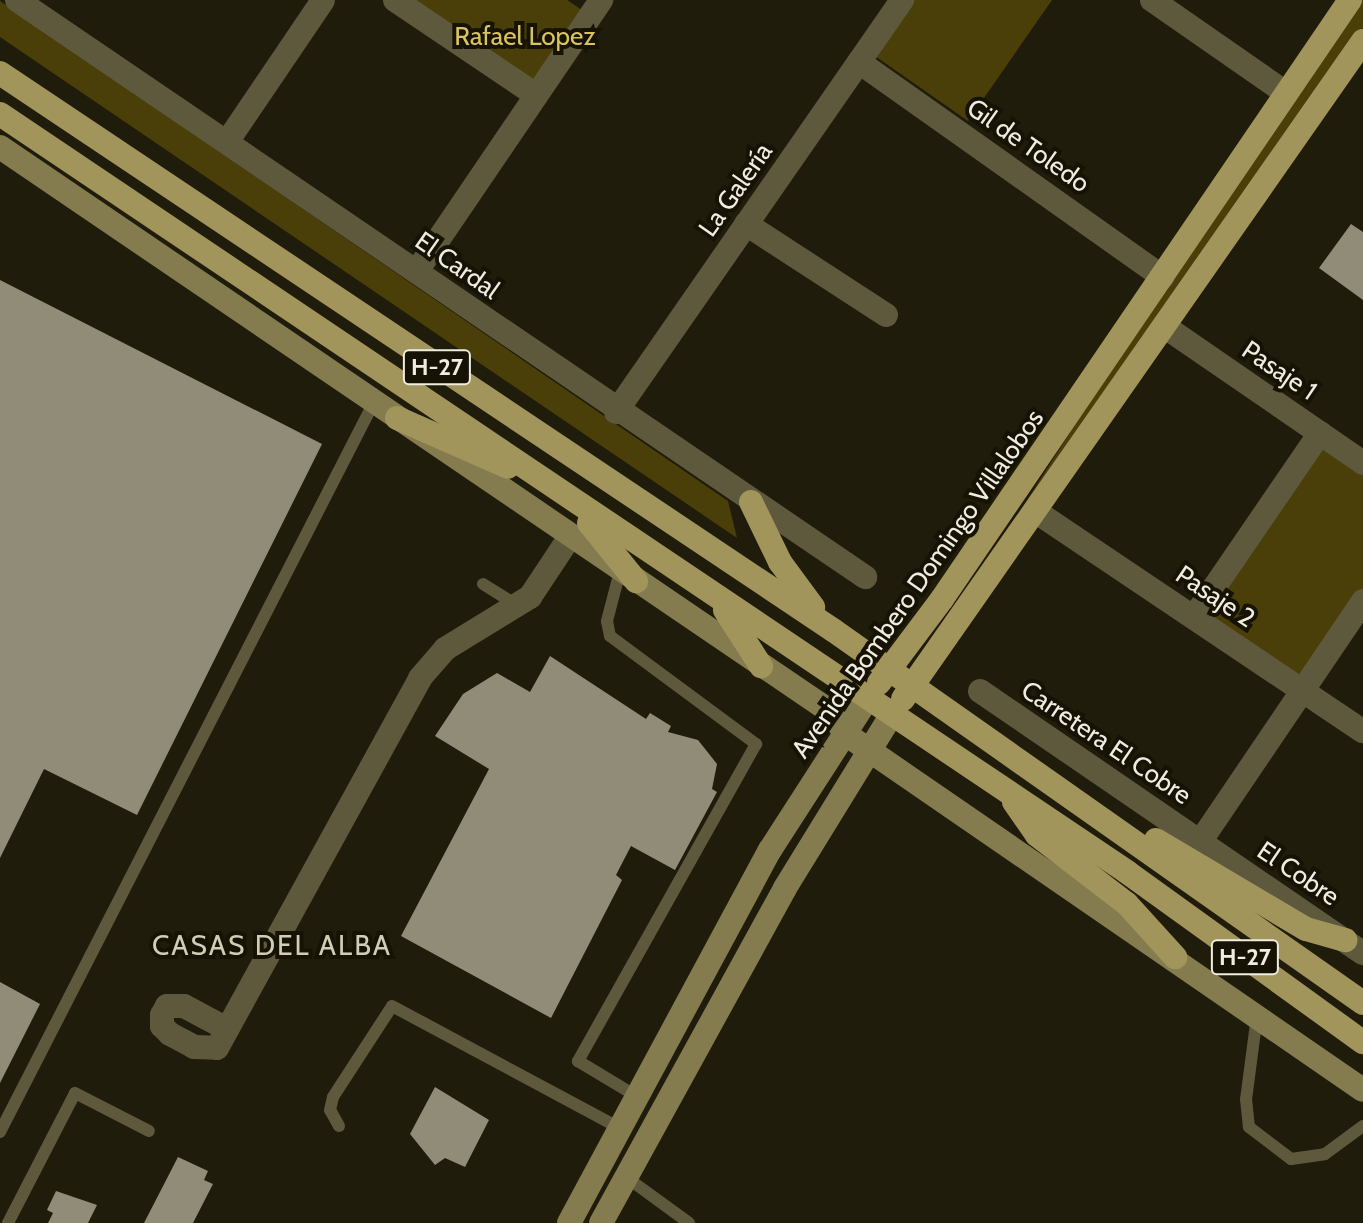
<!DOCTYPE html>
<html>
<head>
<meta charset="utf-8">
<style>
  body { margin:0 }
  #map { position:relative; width:1363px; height:1223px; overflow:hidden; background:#201c0b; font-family:Cabin,sans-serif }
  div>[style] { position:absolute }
  .green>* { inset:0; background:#4a3f08 }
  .building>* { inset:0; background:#908c78 }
  .lane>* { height:12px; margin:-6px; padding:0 6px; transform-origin:6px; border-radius:6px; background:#5e583d }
  .street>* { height:24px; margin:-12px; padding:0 12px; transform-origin:12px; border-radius:12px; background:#5e583d }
  .secondary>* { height:24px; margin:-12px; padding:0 12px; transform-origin:12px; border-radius:12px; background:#847b4f }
  .primary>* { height:24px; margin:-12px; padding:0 12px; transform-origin:12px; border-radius:12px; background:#a2955b }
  span { translate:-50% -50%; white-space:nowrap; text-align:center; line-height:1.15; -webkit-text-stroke:8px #161304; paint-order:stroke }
  .shield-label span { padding:2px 6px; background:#161304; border:2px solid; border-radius:6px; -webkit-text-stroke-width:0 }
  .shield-label { font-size:24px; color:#efede2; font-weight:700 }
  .park-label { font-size:26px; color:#d9c360 }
  .street-label { font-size:26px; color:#efede2 }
  .neighbourhood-label { font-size:28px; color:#d1cdb7; letter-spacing:2px }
</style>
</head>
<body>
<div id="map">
  <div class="green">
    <div style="clip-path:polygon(405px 0,567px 0,585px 12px,535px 87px)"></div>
    <div style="clip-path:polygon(914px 0,1052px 0,968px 121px,875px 56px)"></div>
    <div style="clip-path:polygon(1352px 0,1363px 0,1363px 28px,954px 616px,1175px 266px)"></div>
    <div style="clip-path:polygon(0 1px,728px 501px,737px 538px,0 37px)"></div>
    <div style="clip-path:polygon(1319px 440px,1363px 470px,1363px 594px,1304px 680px,1202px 610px)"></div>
  </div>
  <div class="building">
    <div style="clip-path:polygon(1351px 224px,1363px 232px,1363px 300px,1319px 268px)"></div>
    <div style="clip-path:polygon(0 280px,322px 444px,137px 815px,44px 769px,0 858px)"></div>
    <div style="clip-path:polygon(550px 656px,646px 719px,650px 713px,671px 726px,668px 732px,698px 740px,717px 764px,712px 789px,717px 792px,675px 870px,631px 846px,616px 875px,622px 880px,551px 1018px,401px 936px,489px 769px,435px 736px,463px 694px,497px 673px,530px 692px)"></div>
    <div style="clip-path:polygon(0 982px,40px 1004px,0 1083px)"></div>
    <div style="clip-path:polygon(435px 1087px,489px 1120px,465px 1167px,445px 1158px,435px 1165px,410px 1134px)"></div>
    <div style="clip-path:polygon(178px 1157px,208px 1171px,204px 1180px,213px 1184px,193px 1223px,144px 1223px)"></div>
    <div style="clip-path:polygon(56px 1191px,97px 1205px,88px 1223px,48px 1223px,53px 1213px,47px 1210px)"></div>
  </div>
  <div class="lane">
    <div style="left:620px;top:571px;width:52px;rotate:104.6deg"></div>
    <div style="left:607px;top:621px;width:15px;rotate:79deg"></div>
    <div style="left:610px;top:636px;width:182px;rotate:36.5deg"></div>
    <div style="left:756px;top:744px;width:364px;rotate:119.3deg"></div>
    <div style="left:578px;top:1061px;width:70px;rotate:31deg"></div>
    <div style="left:483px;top:584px;width:39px;rotate:32deg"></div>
    <div style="left:1257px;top:1016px;width:84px;rotate:97.5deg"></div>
    <div style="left:1246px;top:1099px;width:28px;rotate:84deg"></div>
    <div style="left:1249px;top:1127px;width:53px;rotate:37.3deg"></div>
    <div style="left:1291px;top:1159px;width:34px;rotate:-8deg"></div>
    <div style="left:1325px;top:1154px;width:47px;rotate:-36.4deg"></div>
    <div style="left:339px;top:1126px;width:18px;rotate:-119deg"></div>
    <div style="left:330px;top:1110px;width:13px;rotate:-77deg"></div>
    <div style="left:333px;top:1097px;width:108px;rotate:-57deg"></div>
    <div style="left:392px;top:1006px;width:259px;rotate:28.2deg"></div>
    <div style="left:0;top:1132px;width:818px;rotate:-62.87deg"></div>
    <div style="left:626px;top:1177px;width:78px;rotate:36.1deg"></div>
    <div style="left:8px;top:1223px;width:146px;rotate:-62.7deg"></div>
    <div style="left:75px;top:1093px;width:83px;rotate:27.2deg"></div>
  </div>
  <div class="street">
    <div style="left:17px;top:0;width:1026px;rotate:34.23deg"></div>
    <div style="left:395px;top:0;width:170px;rotate:34deg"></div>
    <div style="left:1152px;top:0;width:163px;rotate:34.8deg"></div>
    <div style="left:859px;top:62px;width:372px;rotate:35.3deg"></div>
    <div style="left:227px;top:142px;width:171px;rotate:-55.9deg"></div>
    <div style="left:746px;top:224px;width:167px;rotate:33deg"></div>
    <div style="left:417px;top:271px;width:328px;rotate:-55.8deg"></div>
    <div style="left:1164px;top:326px;width:242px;rotate:34.5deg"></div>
    <div style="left:616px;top:412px;width:502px;rotate:-55.23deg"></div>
    <div style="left:1035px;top:511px;width:395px;rotate:33.9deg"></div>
    <div style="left:1194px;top:617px;width:223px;rotate:-55.6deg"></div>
    <div style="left:980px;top:691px;width:464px;rotate:34.4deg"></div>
    <div style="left:1200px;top:842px;width:291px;rotate:-55.9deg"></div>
    <div style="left:227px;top:1029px;width:49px;rotate:-151.9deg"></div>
    <div style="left:184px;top:1006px;width:17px;rotate:180deg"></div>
    <div style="left:167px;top:1006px;width:10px;rotate:119deg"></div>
    <div style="left:162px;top:1015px;width:11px;rotate:90deg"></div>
    <div style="left:162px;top:1026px;width:11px;rotate:45deg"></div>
    <div style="left:170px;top:1034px;width:27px;rotate:28deg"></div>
    <div style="left:194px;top:1047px;width:23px;rotate:2deg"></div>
    <div style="left:217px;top:1048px;width:422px;rotate:-61.2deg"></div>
    <div style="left:420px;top:678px;width:38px;rotate:-49deg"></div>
    <div style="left:445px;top:649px;width:100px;rotate:-31.5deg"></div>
    <div style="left:530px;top:597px;width:71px;rotate:-56.5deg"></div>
  </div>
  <div class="secondary">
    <div style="left:0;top:147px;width:1001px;rotate:34.21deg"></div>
    <div style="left:828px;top:710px;width:31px;rotate:53deg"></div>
    <div style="left:847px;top:735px;width:626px;rotate:34.53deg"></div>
    <div style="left:569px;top:1223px;width:424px;rotate:-61.7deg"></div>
    <div style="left:770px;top:850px;width:181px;rotate:-57.2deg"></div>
    <div style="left:601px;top:1223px;width:382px;rotate:-61.2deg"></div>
    <div style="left:785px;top:888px;width:204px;rotate:-58.4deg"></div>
  </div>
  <div class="primary">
    <div style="left:0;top:73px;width:1002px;rotate:33.77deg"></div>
    <div style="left:833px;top:630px;width:648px;rotate:35.14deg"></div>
    <div style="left:0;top:114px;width:1358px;rotate:33.92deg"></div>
    <div style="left:1127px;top:872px;width:291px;rotate:35.8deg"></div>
    <div style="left:397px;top:418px;width:121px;rotate:23.8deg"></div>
    <div style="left:751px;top:502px;width:67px;rotate:64.2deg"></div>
    <div style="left:780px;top:562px;width:56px;rotate:53.7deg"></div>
    <div style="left:589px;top:523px;width:75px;rotate:51deg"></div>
    <div style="left:725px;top:610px;width:67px;rotate:57.3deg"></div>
    <div style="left:879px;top:683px;width:105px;rotate:-53.1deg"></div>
    <div style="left:942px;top:599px;width:725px;rotate:-55.74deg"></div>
    <div style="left:903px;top:699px;width:803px;rotate:-55.04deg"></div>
    <div style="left:1014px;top:802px;width:40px;rotate:55.1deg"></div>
    <div style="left:1037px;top:835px;width:113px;rotate:37.5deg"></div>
    <div style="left:1127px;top:904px;width:72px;rotate:47.8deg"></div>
    <div style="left:1156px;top:840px;width:174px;rotate:30.7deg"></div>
    <div style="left:1306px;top:929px;width:41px;rotate:15.8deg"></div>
  </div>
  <div class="shield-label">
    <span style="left:437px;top:367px">H-27</span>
    <span style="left:1245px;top:957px">H-27</span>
  </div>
  <div class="park-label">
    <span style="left:525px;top:37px">Rafael Lopez</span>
  </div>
  <div class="street-label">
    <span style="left:1028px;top:146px;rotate:35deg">Gil de Toledo</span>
    <span style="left:736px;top:190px;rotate:-55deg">La Galería</span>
    <span style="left:457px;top:266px;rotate:35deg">El Cardal</span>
    <span style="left:1279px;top:371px;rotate:34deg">Pasaje 1</span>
    <span style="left:918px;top:584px;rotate:-55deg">Avenida Bombero Domingo Villalobos</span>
    <span style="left:1215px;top:597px;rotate:34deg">Pasaje 2</span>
    <span style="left:1106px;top:743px;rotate:34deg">Carretera El Cobre</span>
    <span style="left:1298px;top:874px;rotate:34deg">El Cobre</span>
  </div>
  <div class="neighbourhood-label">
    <span style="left:272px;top:945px">CASAS DEL ALBA</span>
  </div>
</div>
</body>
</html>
